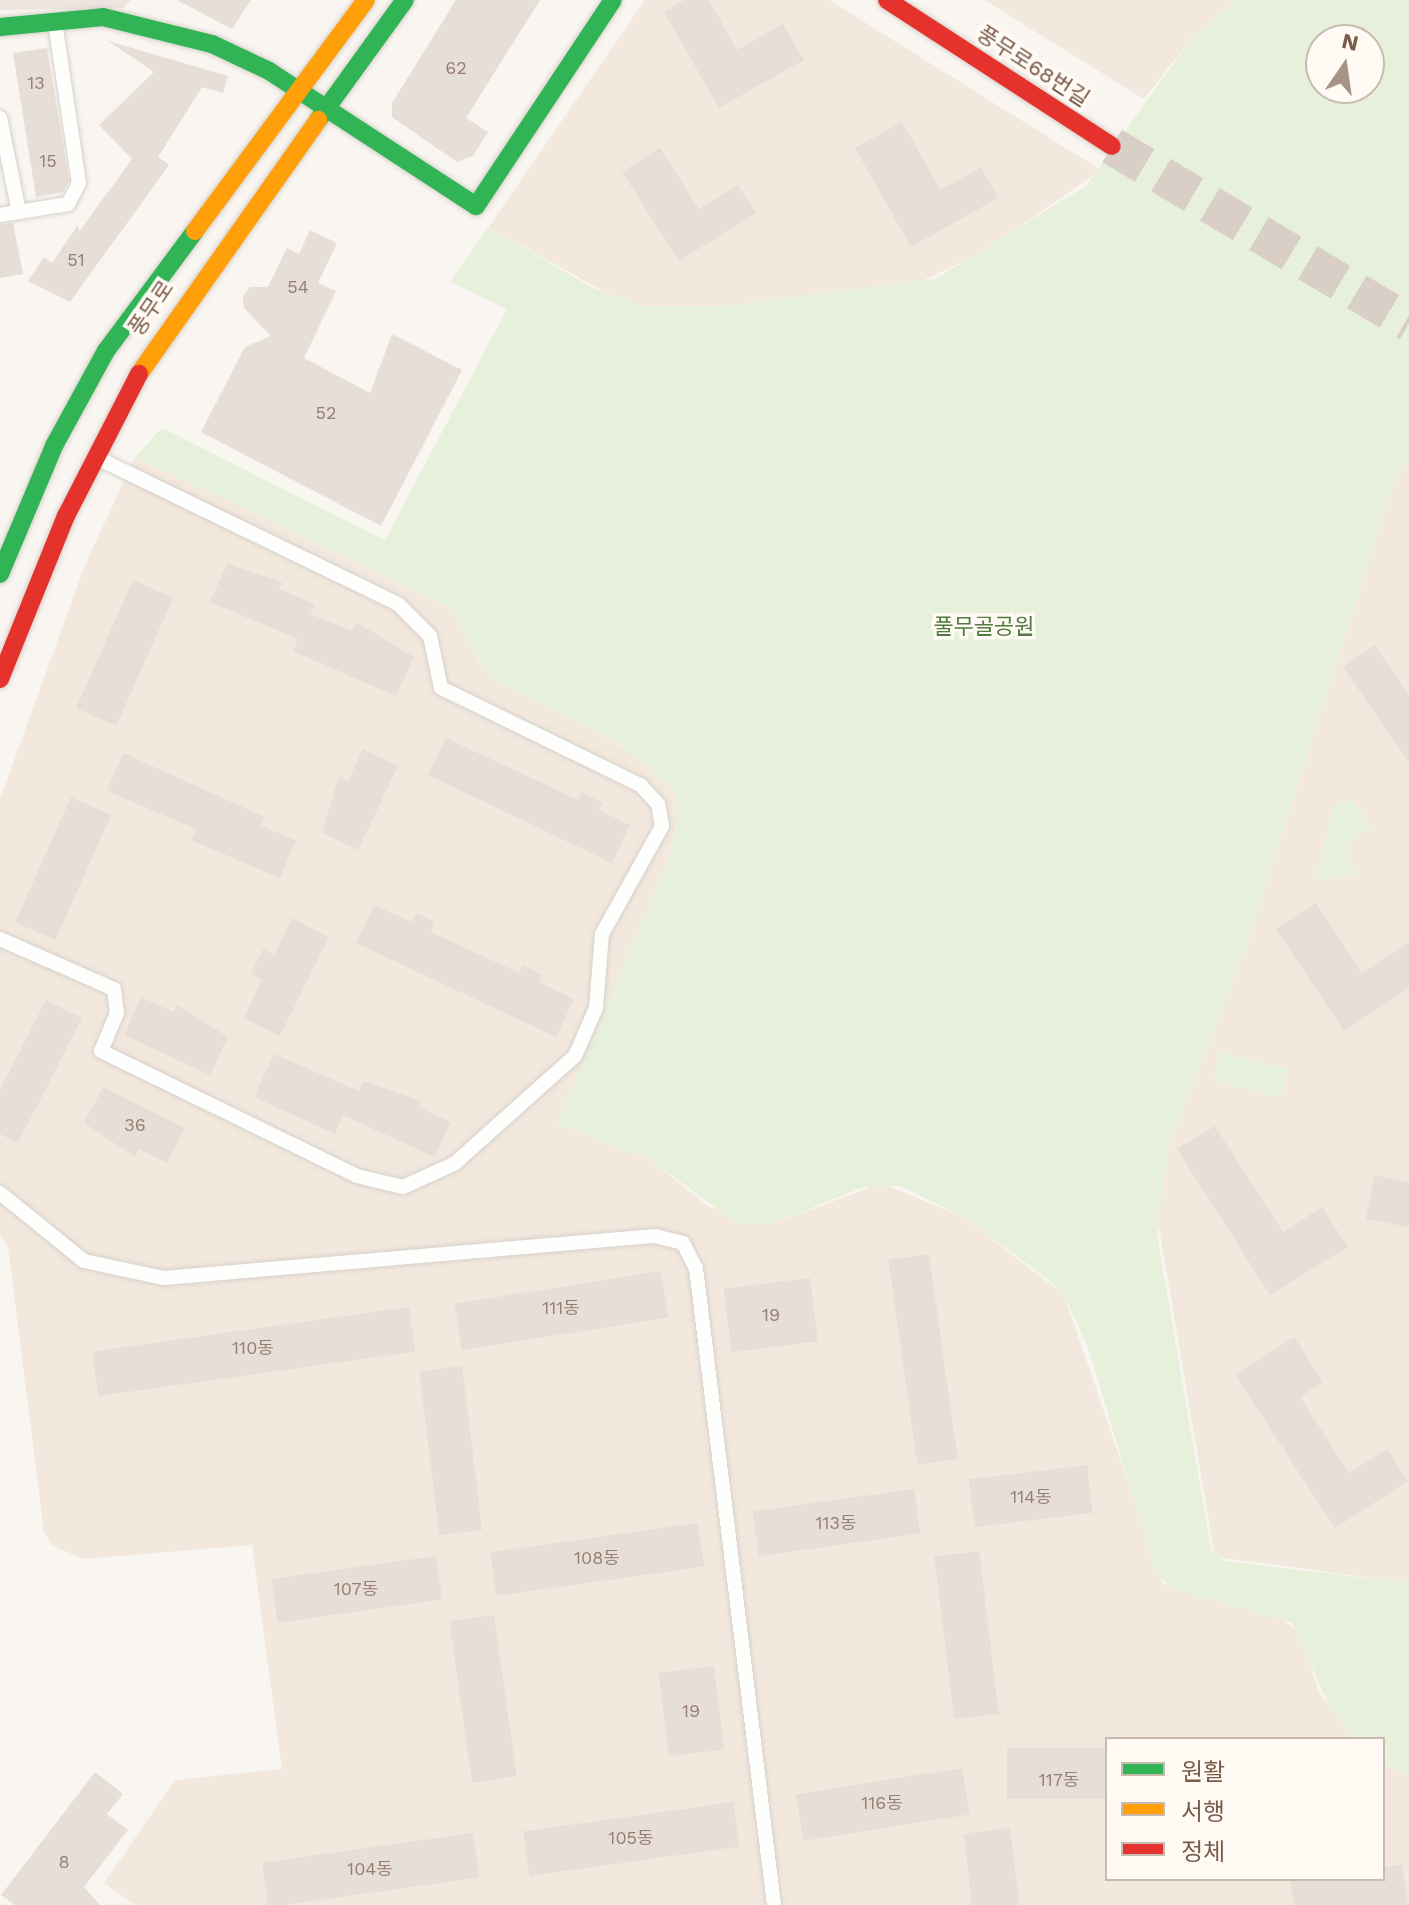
<!DOCTYPE html>
<html>
<head>
<meta charset="utf-8">
<style>
  body { margin:0 }
  #map { position:relative; width:1409px; height:1905px; overflow:hidden; background:#f9f5f0; font-family:"Work Sans","Noto Sans KR",sans-serif }
  div>[style] { position:absolute }
  .residential>* { inset:0; background:#f2e8de }
  .industrial>* { inset:0; background:#ede5e0 }
  .green>* { inset:0; background:#e7f0db; transform-origin:0 0 }
  .building>* { inset:0; background:#e6ded7; transform-origin:0 0 }
  .secondary-tunnel>* { height:38px; margin-top:-19px; transform-origin:0; background:repeating-linear-gradient(90deg,#d9cfc7 0 38px,transparent 0 57px) }
  .roads { filter:drop-shadow(0 0 2px #d7d1cb) drop-shadow(0 0 2px #d7d1cb) }
  .lane>* { height:14px; margin:-7px; padding:0 7px; transform-origin:7px; border-radius:7px; background:#fefefd }
  .fast>* { height:18px; margin:-9px; padding:0 9px; transform-origin:9px; border-radius:9px; background:#30b455 }
  .slow>* { height:18px; margin:-9px; padding:0 9px; transform-origin:9px; border-radius:9px; background:#ff9f0a }
  .jam>* { height:18px; margin:-9px; padding:0 9px; transform-origin:9px; border-radius:9px; background:#e5322d }
  span { translate:-50% -50%; white-space:nowrap; text-align:center; line-height:1.15; -webkit-text-stroke:7px #fffaf3; paint-order:stroke }
  .number-label { font-size:18px; color:#977e72 }
  .number-label span { -webkit-text-stroke-width:0 }
  .street-label { font-size:22px; color:#7a5c4d }
  .park-label { font-size:22px; color:#537a41 }
  .legend { position:absolute; left:1105px; top:1737px; width:280px; height:144px; box-sizing:border-box; background:#fffaf3; border:2px solid #cabbb1; margin:0; padding:10px 14px; list-style:none; font-size:24px; color:#7a5c4d }
  .legend li { display:flex; align-items:center; gap:16px; height:40px }
  .legend b { width:40px; border:2px solid #cabbb1 }
  .north { position:absolute; left:1305px; top:24px; width:80px; height:80px; box-sizing:border-box; background:#fffaf3; border:2px solid #cabbb1; border-radius:50%; rotate:13deg; font-size:22px; font-weight:700; line-height:32px; text-align:center; color:#7a5c4d }
  .north::after { content:''; display:block; margin:auto; width:28px; height:36px; background:#a69286; clip-path:polygon(50% 0,100% 100%,50% 72%,0 100%) }
</style>
</head>
<body>
<div id="map">
  <div class="residential">
    <div style="clip-path:polygon(645px 0,829px 0,1101px 170px,984px 251px,918px 283px,721px 306px,644px 306px,615px 297px,488px 228px)"></div>
    <div style="clip-path:polygon(984px 0,1237px 0,1193px 36px,1144px 99px)"></div>
    <div style="clip-path:polygon(135px 457px,449px 606px,480px 663px,644px 760px,673px 789px,679px 811px,668px 861px,557px 1124px,651px 1160px,709px 1207px,772px 1224px,882px 1183px,965px 1218px,1064px 1295px,1163px 1584px,1280px 1618px,1301px 1634px,1319px 1693px,1357px 1739px,1107px 1739px,1107px 1879px,1383px 1879px,1383px 1764px,1409px 1773px,1409px 1905px,135px 1905px,104px 1883px,175px 1780px,282px 1769px,252px 1545px,84px 1559px,53px 1546px,44px 1533px,8px 1247px,0 1236px,0 799px,85px 565px)"></div>
    <div style="clip-path:polygon(1409px 460px,1409px 1583px,1215px 1557px,1156px 1210px,1168px 1148px,1246px 947px,1393px 485px)"></div>
  </div>
  <div class="industrial">
    <div style="clip-path:polygon(0 0,131px 0,123px 8px,0 10px)"></div>
  </div>
  <div class="green">
    <div style="clip-path:polygon(evenodd,1237px 0,1409px 0,1409px 460px,1393px 485px,1246px 947px,1168px 1148px,1157px 1235px,1211px 1549px,1224px 1561px,1409px 1583px,1409px 1773px,1383px 1764px,1383px 1739px,1357px 1739px,1332px 1712px,1292px 1623px,1174px 1589px,1156px 1574px,1088px 1347px,1064px 1295px,1046px 1278px,965px 1218px,900px 1186px,863px 1187px,772px 1224px,739px 1225px,651px 1160px,557px 1124px,668px 861px,679px 811px,673px 789px,619px 744px,489px 678px,449px 606px,135px 457px,162px 428px,385px 540px,507px 309px,450px 282px,488px 228px,593px 288px,644px 306px,721px 306px,935px 279px,1086px 186px,1193px 36px,1237px 0,1321px 40px,1369px 40px,1369px 88px,1321px 88px,1321px 40px)"></div>
    <div style="clip-path:polygon(1353px 799px,1372px 827px,1346px 844px,1357px 875px,1316px 879px,1333px 806px)"></div>
    <div style="left:1220px;top:1052px;width:70px;height:30px;rotate:14deg"></div>
  </div>
  <div class="building">
    <div style="clip-path:polygon(177px 0,251px 0,232px 29px)"></div>
    <div style="clip-path:polygon(456px 0,540px 0,466px 118px,488px 132px,473px 156px,457px 162px,392px 117px,392px 103px)"></div>
    <div style="clip-path:polygon(684px 0,709px 0,737px 50px,783px 24px,804px 60px,719px 108px,664px 12px)"></div>
    <div style="clip-path:polygon(108px 41px,228px 76px,223px 93px,202px 87px,158px 157px,169px 165px,70px 302px,28px 281px,44px 257px,52px 263px,78px 225px,79px 232px,132px 159px,99px 125px,154px 72px)"></div>
    <div style="clip-path:polygon(47px 48px,69px 181px,63px 192px,36px 197px,13px 53px)"></div>
    <div style="clip-path:polygon(902px 122px,941px 190px,981px 167px,998px 198px,911px 247px,855px 148px)"></div>
    <div style="clip-path:polygon(660px 148px,699px 209px,738px 185px,756px 213px,679px 261px,622px 172px)"></div>
    <div style="clip-path:polygon(13px 223px,23px 274px,0 278px,0 225px)"></div>
    <div style="clip-path:polygon(310px 230px,337px 243px,318px 283px,336px 291px,304px 358px,370px 393px,392px 334px,462px 370px,381px 526px,201px 432px,245px 347px,271px 336px,244px 308px,243px 297px,250px 287px,268px 287px,287px 248px,299px 254px)"></div>
    <div style="clip-path:polygon(227px 564px,282px 582px,279px 589px,315px 604px,310px 614px,352px 631px,356px 622px,414px 657px,396px 696px,293px 651px,298px 639px,210px 602px)"></div>
    <div style="left:133px;top:580px;width:44px;height:140px;rotate:24deg"></div>
    <div style="clip-path:polygon(1375px 645px,1409px 695px,1409px 763px,1343px 667px)"></div>
    <div style="clip-path:polygon(446px 738px,578px 800px,582px 792px,602px 803px,599px 810px,630px 825px,612px 863px,428px 775px)"></div>
    <div style="clip-path:polygon(363px 749px,398px 766px,358px 850px,322px 833px,339px 776px,348px 781px)"></div>
    <div style="clip-path:polygon(123px 753px,265px 817px,261px 826px,296px 840px,280px 878px,191px 840px,196px 829px,107px 791px)"></div>
    <div style="left:71px;top:797px;width:44px;height:137px;rotate:24deg"></div>
    <div style="clip-path:polygon(1316px 903px,1362px 973px,1409px 942px,1409px 988px,1344px 1031px,1276px 929px)"></div>
    <div style="clip-path:polygon(374px 905px,412px 922px,416px 913px,435px 922px,431px 932px,519px 973px,522px 965px,542px 975px,539px 982px,574px 999px,556px 1037px,356px 943px)"></div>
    <div style="clip-path:polygon(292px 918px,329px 937px,280px 1036px,244px 1018px,262px 979px,251px 974px,263px 949px,274px 955px)"></div>
    <div style="clip-path:polygon(141px 997px,173px 1012px,177px 1005px,228px 1037px,210px 1075px,124px 1035px)"></div>
    <div style="clip-path:polygon(46px 1000px,82px 1018px,18px 1143px,0 1134px,0 1090px)"></div>
    <div style="clip-path:polygon(274px 1054px,359px 1091px,363px 1081px,421px 1101px,418px 1107px,451px 1122px,434px 1157px,343px 1115px,335px 1134px,254px 1097px)"></div>
    <div style="clip-path:polygon(103px 1087px,185px 1128px,167px 1163px,139px 1149px,135px 1157px,84px 1123px)"></div>
    <div style="clip-path:polygon(1215px 1126px,1283px 1232px,1322px 1207px,1348px 1247px,1270px 1295px,1177px 1149px)"></div>
    <div style="clip-path:polygon(1374px 1175px,1409px 1182px,1409px 1227px,1366px 1219px)"></div>
    <div style="left:929px;top:1254px;width:207px;height:41px;rotate:82deg"></div>
    <div style="left:661px;top:1271px;width:47px;height:209px;rotate:81deg"></div>
    <div style="left:810px;top:1278px;width:64px;height:87px;rotate:83deg"></div>
    <div style="left:409px;top:1307px;width:45px;height:320px;rotate:82deg"></div>
    <div style="clip-path:polygon(1294px 1337px,1323px 1382px,1300px 1397px,1349px 1473px,1387px 1449px,1408px 1481px,1335px 1528px,1235px 1375px)"></div>
    <div style="left:462px;top:1366px;width:165px;height:43px;rotate:83deg"></div>
    <div style="left:1087px;top:1465px;width:48px;height:119px;rotate:83deg"></div>
    <div style="left:914px;top:1489px;width:45px;height:163px;rotate:82deg"></div>
    <div style="left:698px;top:1523px;width:44px;height:210px;rotate:82deg"></div>
    <div style="left:979px;top:1551px;width:164px;height:45px;rotate:83deg"></div>
    <div style="left:436px;top:1556px;width:44px;height:166px;rotate:82deg"></div>
    <div style="left:494px;top:1615px;width:163px;height:45px;rotate:82deg"></div>
    <div style="left:714px;top:1666px;width:84px;height:56px;rotate:83deg"></div>
    <div style="left:1107px;top:1748px;width:51px;height:100px;rotate:90deg"></div>
    <div style="left:962px;top:1768px;width:47px;height:168px;rotate:81deg"></div>
    <div style="clip-path:polygon(95px 1772px,123px 1794px,107px 1814px,128px 1830px,84px 1887px,100px 1905px,15px 1905px,1px 1895px)"></div>
    <div style="left:733px;top:1802px;width:45px;height:212px;rotate:82deg"></div>
    <div style="left:1010px;top:1828px;width:78px;height:47px;rotate:83deg"></div>
    <div style="left:473px;top:1833px;width:45px;height:213px;rotate:82deg"></div>
    <div style="clip-path:polygon(1402px 1865px,1408px 1905px,1294px 1905px,1290px 1881px,1383px 1879px,1383px 1867px)"></div>
  </div>
  <div class="secondary-tunnel">
    <div style="left:1112px;top:146px;width:346px;rotate:30.8deg"></div>
  </div>
  <div class="roads">
    <div class="lane">
      <div style="left:0;top:118px;width:96px;rotate:78.6deg"></div>
      <div style="left:0;top:215px;width:69px;rotate:-9.2deg"></div>
      <div style="left:68px;top:204px;width:24px;rotate:-62deg"></div>
      <div style="left:79px;top:183px;width:162px;rotate:-98.5deg"></div>
      <div style="left:0;top:939px;width:124px;rotate:23.7deg"></div>
      <div style="left:114px;top:989px;width:24px;rotate:83deg"></div>
      <div style="left:117px;top:1013px;width:41px;rotate:112.8deg"></div>
      <div style="left:101px;top:1051px;width:285px;rotate:26deg"></div>
      <div style="left:357px;top:1176px;width:47px;rotate:13.4deg"></div>
      <div style="left:403px;top:1187px;width:56px;rotate:-24.3deg"></div>
      <div style="left:454px;top:1164px;width:162px;rotate:-41.8deg"></div>
      <div style="left:575px;top:1056px;width:52px;rotate:-66.4deg"></div>
      <div style="left:596px;top:1008px;width:74px;rotate:-85.4deg"></div>
      <div style="left:602px;top:934px;width:124px;rotate:-60.9deg"></div>
      <div style="left:662px;top:826px;width:22px;rotate:-100deg"></div>
      <div style="left:658px;top:804px;width:26px;rotate:-133deg"></div>
      <div style="left:640px;top:785px;width:221px;rotate:-154deg"></div>
      <div style="left:441px;top:688px;width:53px;rotate:-101.9deg"></div>
      <div style="left:430px;top:636px;width:45px;rotate:-135deg"></div>
      <div style="left:398px;top:604px;width:335px;rotate:-154.1deg"></div>
      <div style="left:0;top:1193px;width:108px;rotate:39deg"></div>
      <div style="left:84px;top:1261px;width:82px;rotate:12deg"></div>
      <div style="left:164px;top:1278px;width:493px;rotate:-4.9deg"></div>
      <div style="left:655px;top:1236px;width:29px;rotate:14deg"></div>
      <div style="left:683px;top:1243px;width:28px;rotate:63deg"></div>
      <div style="left:696px;top:1268px;width:642px;rotate:83.02deg"></div>
    </div>
    <div class="fast">
      <div style="left:0;top:27px;width:103px;rotate:-5.5deg"></div>
      <div style="left:103px;top:17px;width:112px;rotate:13.9deg"></div>
      <div style="left:212px;top:44px;width:63px;rotate:25.3deg"></div>
      <div style="left:269px;top:71px;width:247px;rotate:33.1deg"></div>
      <div style="left:476px;top:206px;width:247px;rotate:-56.4deg"></div>
      <div style="left:318px;top:120px;width:148px;rotate:-54.1deg"></div>
      <div style="left:0;top:574px;width:141px;rotate:-67.1deg"></div>
      <div style="left:55px;top:444px;width:106px;rotate:-61.3deg"></div>
      <div style="left:106px;top:351px;width:149px;rotate:-53.4deg"></div>
    </div>
    <div class="slow">
      <div style="left:195px;top:231px;width:287px;rotate:-53.5deg"></div>
      <div style="left:139px;top:374px;width:311px;rotate:-54.8deg"></div>
    </div>
    <div class="jam">
      <div style="left:887px;top:0;width:268px;rotate:33deg"></div>
      <div style="left:0;top:679px;width:176px;rotate:-68deg"></div>
      <div style="left:66px;top:516px;width:160px;rotate:-62.8deg"></div>
    </div>
  </div>
  <div class="number-label">
    <span style="left:456px;top:68px">62</span>
    <span style="left:36px;top:83px">13</span>
    <span style="left:48px;top:161px">15</span>
    <span style="left:76px;top:260px">51</span>
    <span style="left:298px;top:287px">54</span>
    <span style="left:326px;top:413px">52</span>
    <span style="left:135px;top:1125px">36</span>
    <span style="left:561px;top:1308px">111동</span>
    <span style="left:771px;top:1315px">19</span>
    <span style="left:253px;top:1348px">110동</span>
    <span style="left:1031px;top:1497px">114동</span>
    <span style="left:836px;top:1523px">113동</span>
    <span style="left:597px;top:1558px">108동</span>
    <span style="left:356px;top:1589px">107동</span>
    <span style="left:691px;top:1711px">19</span>
    <span style="left:1059px;top:1780px">117동</span>
    <span style="left:882px;top:1803px">116동</span>
    <span style="left:631px;top:1838px">105동</span>
    <span style="left:64px;top:1862px">8</span>
    <span style="left:370px;top:1869px">104동</span>
  </div>
  <div class="street-label">
    <span style="left:1033px;top:66px;rotate:33deg">풍무로68번길</span>
    <span style="left:151px;top:308px;rotate:-56deg">풍무로</span>
  </div>
  <div class="park-label">
    <span style="left:984px;top:627px">풀무골공원</span>
  </div>
  <ul class="legend">
  <li><b style="height:10px;background:#30b455"></b>원활</li>
  <li><b style="height:10px;background:#ff9f0a"></b>서행</li>
  <li><b style="height:10px;background:#e5322d"></b>정체</li>
  </ul>
  <div class="north">N</div>
</div>
</body>
</html>
